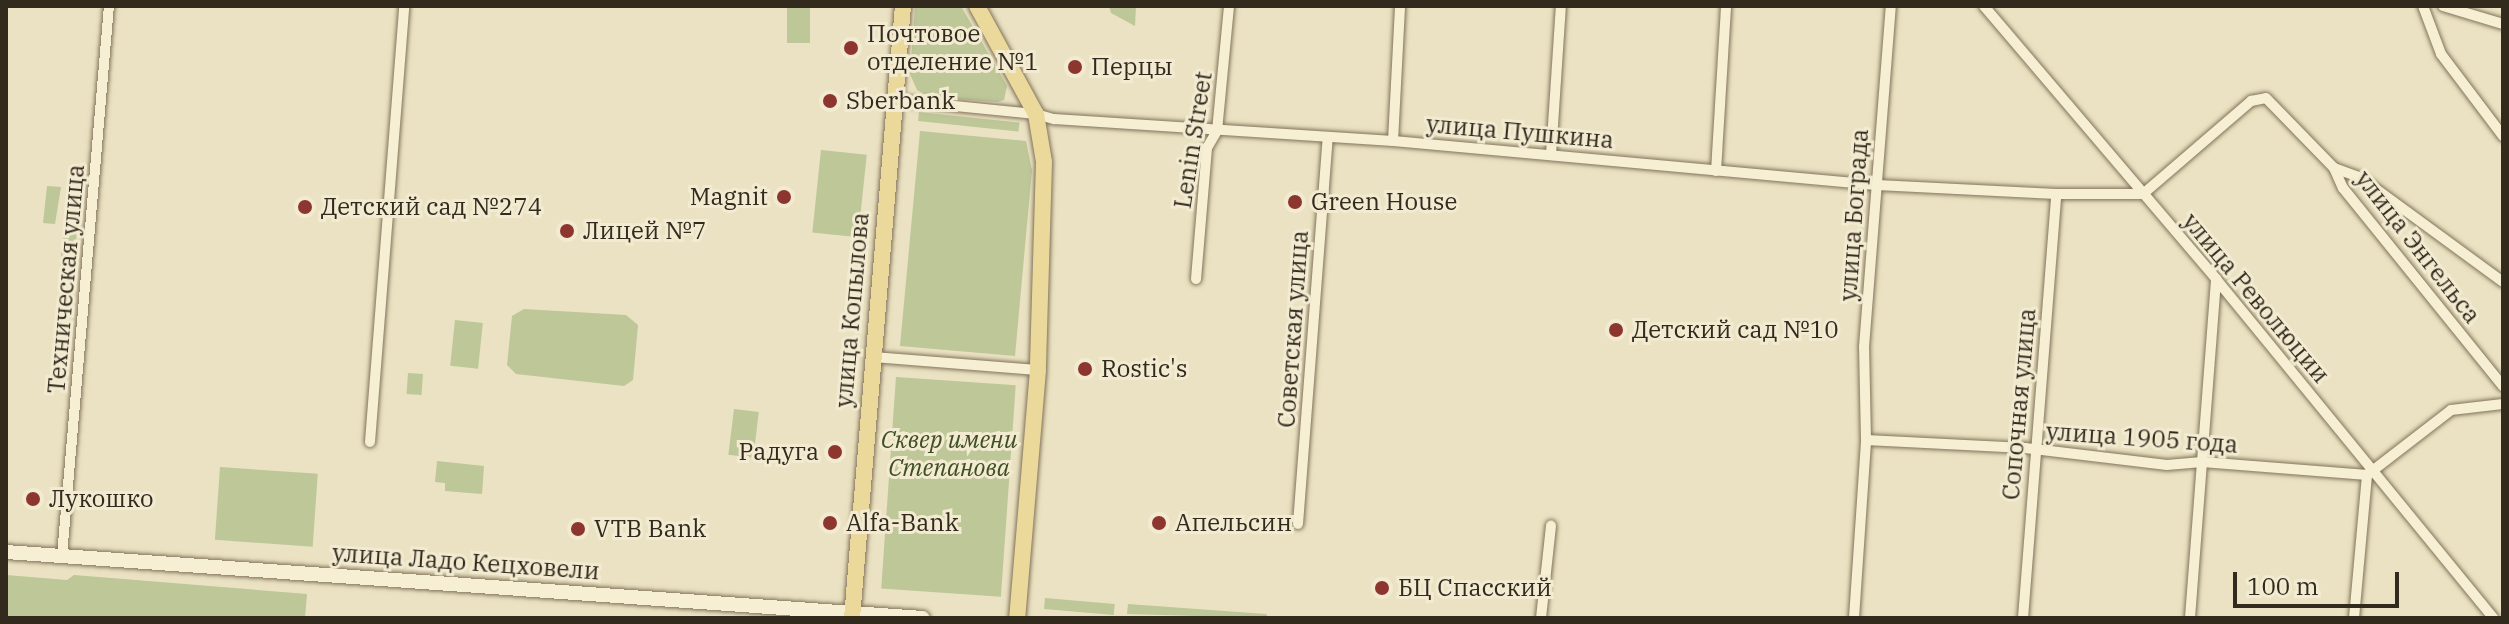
<!DOCTYPE html>
<html>
<head>
<meta charset="utf-8">
<style>
  body { margin:0 }
  #map { position:relative; width:2509px; height:624px; overflow:hidden; background:#eae2c2; font-family:"IBM Plex Serif",serif }
  div>[style] { position:absolute }
  .green>* { inset:0; background:#bdc797; transform-origin:0 0 }
  .roads { filter:drop-shadow(0 0 2px #82735a) drop-shadow(0 0 2px #82735a) }
  .minor>* { height:10px; margin:-5px; padding:0 5px; transform-origin:5px; border-radius:5px; background:#f6efd4 }
  .secondary>* { height:14px; margin:-7px; padding:0 7px; transform-origin:7px; border-radius:7px; background:#f6efd4 }
  .primary>* { height:16px; margin:-8px; padding:0 8px; transform-origin:8px; border-radius:8px; background:#ebd99b }
  .dots>* { width:22px; height:22px; translate:-50% -50%; box-sizing:border-box; border:4px solid #f2ebd1; border-radius:50% }
  span { translate:-50% -50%; white-space:nowrap; text-align:center; line-height:1.15; -webkit-text-stroke:6px #f2ebd1; paint-order:stroke }
  .poi-label { font-size:24px; color:#332a1e }
  .left { translate:0 -50%; text-align:left }
  .right { translate:-100% -50%; text-align:right }
  .street-label { font-size:24px; color:#332a1e }
  .park-label { font-size:24px; color:#404e26; font-style:italic }
  .frame { position:absolute; inset:0; border:8px solid #332a1e; pointer-events:none }
  .scale { position:absolute; left:2233px; top:572px; width:166px; height:36px; box-sizing:border-box; border:4px solid #332a1e; border-top:0; padding-left:10px; font-size:24px; line-height:28px; white-space:nowrap; color:#332a1e; -webkit-text-stroke:6px #f2ebd1; paint-order:stroke }
</style>
</head>
<body>
<div id="map">
  <div class="green">
    <div style="left:787px;top:6px;width:23px;height:37px"></div>
    <div style="clip-path:polygon(915px 6px,961px 6px,1007px 86px,1004px 100px,998px 102px,929px 97px,917px 90px,910px 74px)"></div>
    <div style="clip-path:polygon(1109px 6px,1136px 6px,1135px 26px,1111px 13px)"></div>
    <div style="left:919px;top:112px;width:101px;height:9px;rotate:6deg"></div>
    <div style="clip-path:polygon(920px 131px,1026px 141px,1032px 170px,1015px 356px,900px 346px)"></div>
    <div style="left:821px;top:150px;width:46px;height:83px;rotate:6deg"></div>
    <div style="clip-path:polygon(47px 186px,61px 187px,55px 224px,43px 223px)"></div>
    <div style="clip-path:polygon(67px 228px,77px 229px,74px 267px,60px 266px,63px 233px,67px 233px)"></div>
    <div style="clip-path:polygon(524px 309px,626px 315px,638px 325px,633px 380px,624px 386px,516px 374px,507px 365px,512px 316px)"></div>
    <div style="left:455px;top:320px;width:28px;height:46px;rotate:6deg"></div>
    <div style="left:408px;top:373px;width:15px;height:21px;rotate:4deg"></div>
    <div style="left:896px;top:377px;width:120px;height:212px;rotate:4deg"></div>
    <div style="left:734px;top:409px;width:25px;height:46px;rotate:7deg"></div>
    <div style="clip-path:polygon(437px 461px,484px 466px,482px 494px,445px 491px,445px 483px,435px 482px)"></div>
    <div style="left:220px;top:467px;width:98px;height:73px;rotate:4deg"></div>
    <div style="clip-path:polygon(6px 575px,67px 580px,74px 575px,307px 594px,305px 618px,6px 617px)"></div>
    <div style="left:1045px;top:598px;width:70px;height:11px;rotate:5deg"></div>
    <div style="clip-path:polygon(1128px 604px,1266px 614px,1269px 618px,1127px 614px)"></div>
  </div>
  <div class="roads">
    <div class="minor">
      <div style="left:1984px;top:6px;width:358px;rotate:49.6deg"></div>
      <div style="left:2216px;top:279px;width:438px;rotate:50.7deg"></div>
      <div style="left:2423px;top:6px;width:51px;rotate:69.4deg"></div>
      <div style="left:2441px;top:54px;width:103px;rotate:52.9deg"></div>
      <div style="left:2443px;top:6px;width:63px;rotate:16.7deg"></div>
      <div style="left:895px;top:100px;width:142px;rotate:5.7deg"></div>
      <div style="left:1036px;top:114px;width:19px;rotate:16deg"></div>
      <div style="left:1054px;top:119px;width:340px;rotate:3.7deg"></div>
      <div style="left:1393px;top:141px;width:486px;rotate:5.2deg"></div>
      <div style="left:1877px;top:185px;width:179px;rotate:2.9deg"></div>
      <div style="left:2056px;top:194px;width:87px"></div>
      <div style="left:2143px;top:194px;width:143px;rotate:-40.7deg"></div>
      <div style="left:2251px;top:101px;width:15px;rotate:-11deg"></div>
      <div style="left:2266px;top:98px;width:98px;rotate:45.8deg"></div>
      <div style="left:2334px;top:168px;width:22px;rotate:66deg"></div>
      <div style="left:2343px;top:188px;width:255px;rotate:51.1deg"></div>
      <div style="left:1393px;top:141px;width:135px;rotate:-87deg"></div>
      <div style="left:1551px;top:155px;width:149px;rotate:-86.2deg"></div>
      <div style="left:2334px;top:168px;width:29px;rotate:20deg"></div>
      <div style="left:2361px;top:178px;width:176px;rotate:36.2deg"></div>
      <div style="left:1716px;top:171px;width:165px;rotate:-86.5deg"></div>
      <div style="left:1196px;top:279px;width:131px;rotate:-85.2deg"></div>
      <div style="left:1207px;top:148px;width:20px;rotate:-60deg"></div>
      <div style="left:1217px;top:131px;width:126px;rotate:-84.5deg"></div>
      <div style="left:872px;top:357px;width:167px;rotate:4.5deg"></div>
      <div style="left:1866px;top:440px;width:159px;rotate:2.9deg"></div>
      <div style="left:2025px;top:448px;width:143px;rotate:6.8deg"></div>
      <div style="left:2167px;top:465px;width:35px;rotate:-5deg"></div>
      <div style="left:2202px;top:462px;width:166px;rotate:4.5deg"></div>
      <div style="left:370px;top:442px;width:437px;rotate:-85.5deg"></div>
      <div style="left:1298px;top:524px;width:387px;rotate:-85.6deg"></div>
      <div style="left:62px;top:556px;width:552px;rotate:-85.12deg"></div>
      <div style="left:1541px;top:618px;width:93px;rotate:-83.8deg"></div>
      <div style="left:1854px;top:618px;width:178px;rotate:-86.1deg"></div>
      <div style="left:1866px;top:440px;width:93px;rotate:-91.2deg"></div>
      <div style="left:1864px;top:347px;width:342px;rotate:-85.5deg"></div>
      <div style="left:2023px;top:618px;width:425px;rotate:-85.5deg"></div>
      <div style="left:2190px;top:618px;width:340px;rotate:-85.6deg"></div>
      <div style="left:2354px;top:618px;width:144px;rotate:-84.8deg"></div>
      <div style="left:2367px;top:475px;width:106px;rotate:-37.7deg"></div>
      <div style="left:2451px;top:410px;width:52px;rotate:-6.6deg"></div>
    </div>
    <div class="secondary">
      <div style="left:6px;top:552px;width:919px;rotate:4.12deg"></div>
    </div>
    <div class="primary">
      <div style="left:977px;top:6px;width:123px;rotate:61.4deg"></div>
      <div style="left:1036px;top:114px;width:49px;rotate:80.5deg"></div>
      <div style="left:1044px;top:162px;width:208px;rotate:91.7deg"></div>
      <div style="left:1038px;top:370px;width:249px;rotate:94.8deg"></div>
      <div style="left:852px;top:618px;width:614px;rotate:-85.24deg"></div>
    </div>
  </div>
  <div class="dots">
    <div style="left:851px;top:48px;background:#8d362f"></div>
    <div style="left:1075px;top:67px;background:#8d362f"></div>
    <div style="left:830px;top:101px;background:#8d362f"></div>
    <div style="left:784px;top:197px;background:#8d362f"></div>
    <div style="left:1295px;top:202px;background:#8d362f"></div>
    <div style="left:305px;top:207px;background:#8d362f"></div>
    <div style="left:567px;top:231px;background:#8d362f"></div>
    <div style="left:1616px;top:330px;background:#8d362f"></div>
    <div style="left:1085px;top:369px;background:#8d362f"></div>
    <div style="left:835px;top:452px;background:#8d362f"></div>
    <div style="left:33px;top:499px;background:#8d362f"></div>
    <div style="left:830px;top:523px;background:#8d362f"></div>
    <div style="left:1159px;top:523px;background:#8d362f"></div>
    <div style="left:578px;top:529px;background:#8d362f"></div>
    <div style="left:1382px;top:588px;background:#8d362f"></div>
  </div>
  <div class="poi-label">
    <span class="left" style="left:867px;top:48px">Почтовое<br>отделение №1</span>
    <span class="left" style="left:1091px;top:67px">Перцы</span>
    <span class="left" style="left:846px;top:101px">Sberbank</span>
    <span class="right" style="left:768px;top:197px">Magnit</span>
    <span class="left" style="left:1311px;top:202px">Green House</span>
    <span class="left" style="left:321px;top:207px">Детский сад №274</span>
    <span class="left" style="left:583px;top:231px">Лицей №7</span>
    <span class="left" style="left:1632px;top:330px">Детский сад №10</span>
    <span class="left" style="left:1101px;top:369px">Rostic's</span>
    <span class="right" style="left:819px;top:452px">Радуга</span>
    <span class="left" style="left:49px;top:499px">Лукошко</span>
    <span class="left" style="left:846px;top:523px">Alfa-Bank</span>
    <span class="left" style="left:1175px;top:523px">Апельсин</span>
    <span class="left" style="left:594px;top:529px">VTB Bank</span>
    <span class="left" style="left:1398px;top:588px">БЦ Спасский</span>
  </div>
  <div class="street-label">
    <span style="left:1520px;top:132px;rotate:5deg">улица Пушкина</span>
    <span style="left:1193px;top:140px;rotate:-81deg">Lenin Street</span>
    <span style="left:1854px;top:215px;rotate:-86deg">улица Бограда</span>
    <span style="left:2418px;top:247px;rotate:52deg">улица Энгельса</span>
    <span style="left:66px;top:279px;rotate:-85deg">Техническая улица</span>
    <span style="left:2256px;top:298px;rotate:50deg">улица Революции</span>
    <span style="left:852px;top:310px;rotate:-85deg">улица Копылова</span>
    <span style="left:1293px;top:329px;rotate:-86deg">Советская улица</span>
    <span style="left:2019px;top:404px;rotate:-85deg">Сопочная улица</span>
    <span style="left:2142px;top:438px;rotate:4deg">улица 1905 года</span>
    <span style="left:466px;top:562px;rotate:4deg">улица Ладо Кецховели</span>
  </div>
  <div class="park-label">
    <span style="left:949px;top:454px">Сквер имени<br>Степанова</span>
  </div>
  <div class="frame"></div>
  <div class="scale">100 m</div>
</div>
</body>
</html>
